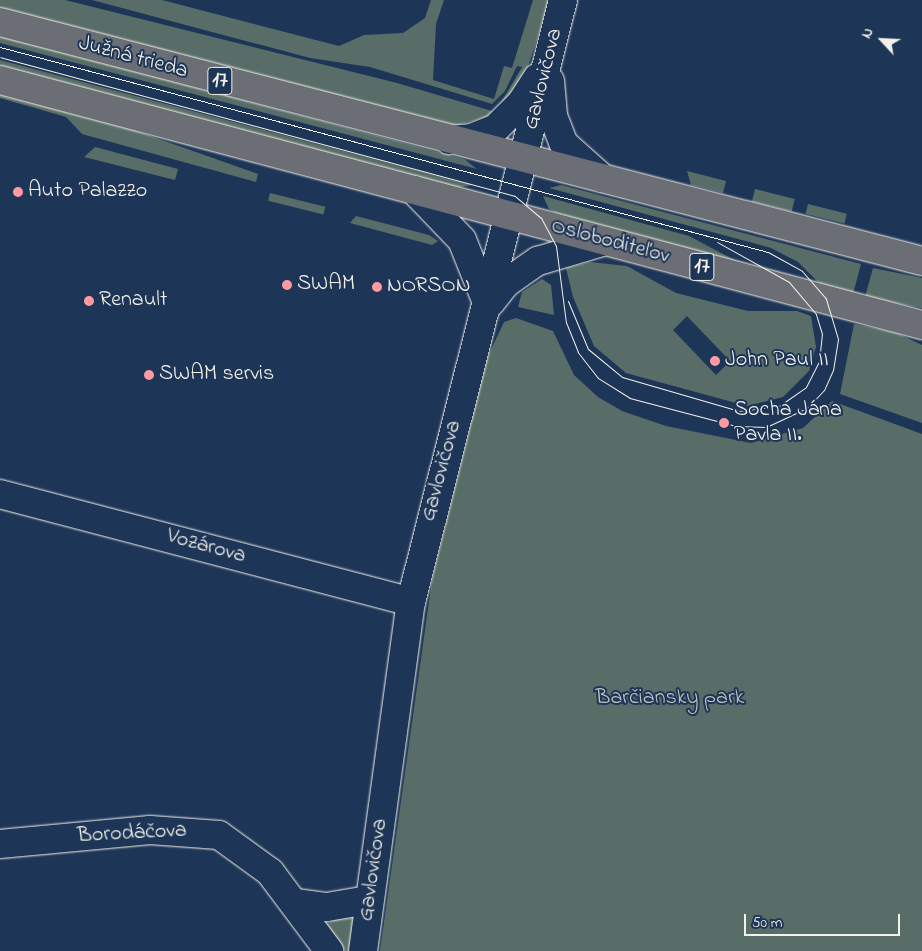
<!DOCTYPE html>
<html>
<head>
<meta charset="utf-8">
<style>
  body { margin:0 }
  #map { position:relative; width:922px; height:951px; overflow:hidden; background:#1d3557; font-family:"Indie Flower",sans-serif }
  div>[style] { position:absolute }
  .green>* { inset:0; background:#586d68; transform-origin:0 0 }
  .roads { filter:drop-shadow(0 0 1px #f4f1e8) drop-shadow(0 0 1px #f4f1e8) }
  .minor>* { height:28px; margin:-14px; padding:0 14px; transform-origin:14px; border-radius:14px; background:#1d3557 }
  .major>* { height:28px; margin:-14px; padding:0 14px; transform-origin:14px; border-radius:14px; background:#6b6f75 }
  .tram>* { height:1px; margin:-0.5px; padding:0 0.5px; transform-origin:0.5px; border-radius:0.5px; background:#f4f1e8 }
  .dots>* { width:14px; height:14px; translate:-50% -50%; box-sizing:border-box; border:2px solid #1d3557; border-radius:50% }
  span { translate:-50% -50%; white-space:nowrap; text-align:center; line-height:1.15; -webkit-text-stroke:4px #1d3557; paint-order:stroke }
  .shield-label span { padding:1px 4px; background:#1d3557; border:1px solid; border-radius:4px; -webkit-text-stroke-width:0 }
  .shield-label { font-size:21px; color:#f4f1e8; font-weight:700 }
  .street-label { font-size:22px; color:#f4f1e8 }
  .poi-label { font-size:22px; color:#f4f1e8 }
  .left { translate:0 -50%; text-align:left }
  .park-label { font-size:22px; color:#bdc3bb }
  .north { position:absolute; left:857px; top:15px; width:50px; height:50px; -webkit-text-stroke:4px #1d3557; paint-order:stroke; rotate:295deg; font-size:14px; font-weight:700; line-height:20px; text-align:center; color:#f4f1e8 }
  .north::after { content:''; display:block; margin:auto; width:18px; height:22px; background:#f4f1e8; clip-path:polygon(50% 0,100% 100%,50% 72%,0 100%) }
  .scale { position:absolute; left:744px; top:914px; width:156px; height:22px; box-sizing:border-box; border:2px solid #f4f1e8; border-top:0; padding-left:6px; font-size:15px; line-height:18px; white-space:nowrap; color:#f4f1e8; -webkit-text-stroke:4px #1d3557; paint-order:stroke }
</style>
</head>
<body>
<div id="map">
  <div class="green">
    <div style="clip-path:polygon(0 0,65px 0,397px 83px,499px 113px,452px 127px,0 10px)"></div>
    <div style="clip-path:polygon(92px 0,162px 0,339px 46px,364px 35px,403px 33px,425px 18px,431px 0,444px 0,436px 24px,433px 80px,494px 99px,504px 66px,512px 68px,533px 0,550px 0,522px 85px,499px 106px,522px 67px,517px 66px,505px 91px,492px 104px,370px 67px,310px 58px)"></div>
    <div style="clip-path:polygon(0 35px,464px 159px,477px 169px,0 43px)"></div>
    <div style="clip-path:polygon(0 60px,472px 185px,457px 188px,0 68px)"></div>
    <div style="clip-path:polygon(0 94px,128px 128px,258px 174px,256px 182px,82px 134px,66px 117px,0 98px)"></div>
    <div style="clip-path:polygon(95px 147px,178px 169px,175px 180px,84px 157px)"></div>
    <div style="clip-path:polygon(687px 171px,726px 181px,723px 193px,691px 185px)"></div>
    <div style="clip-path:polygon(561px 185px,861px 264px,853px 294px,822px 286px,798px 262px,771px 248px,549px 188px)"></div>
    <div style="left:755px;top:189px;width:41px;height:13px;rotate:14deg"></div>
    <div style="left:270px;top:193px;width:57px;height:8px;rotate:14deg"></div>
    <div style="clip-path:polygon(543px 196px,689px 236px,742px 264px,562px 216px,549px 209px)"></div>
    <div style="left:808px;top:204px;width:40px;height:10px;rotate:14deg"></div>
    <div style="clip-path:polygon(356px 216px,429px 235px,438px 241px,432px 245px,350px 223px)"></div>
    <div style="clip-path:polygon(evenodd,590px 262px,627px 266px,676px 293px,748px 311px,797px 311px,811px 316px,816px 347px,809px 371px,783px 397px,747px 406px,626px 373px,594px 346px,573px 297px,566px 268px,590px 262px,687px 316px,730px 361px,716px 375px,673px 330px,687px 316px)"></div>
    <div style="clip-path:polygon(873px 268px,922px 278px,922px 308px,865px 297px)"></div>
    <div style="clip-path:polygon(542px 279px,551px 285px,554px 315px,518px 307px,522px 292px)"></div>
    <div style="clip-path:polygon(516px 318px,553px 331px,574px 375px,598px 397px,622px 411px,666px 426px,751px 443px,803px 428px,832px 401px,922px 434px,922px 951px,380px 951px,432px 580px,488px 356px,504px 322px)"></div>
    <div style="clip-path:polygon(854px 324px,897px 333px,922px 345px,922px 423px,840px 394px)"></div>
    <div style="clip-path:polygon(357px 910px,351px 951px,345px 951px,324px 925px)"></div>
  </div>
  <div class="roads">
    <div class="minor">
      <div style="left:550px;top:81px;width:35px;rotate:85deg"></div>
      <div style="left:553px;top:116px;width:30px;rotate:69deg"></div>
      <div style="left:564px;top:144px;width:51px;rotate:41.8deg"></div>
      <div style="left:449px;top:140px;width:22px;rotate:-5deg"></div>
      <div style="left:471px;top:138px;width:26px;rotate:-21deg"></div>
      <div style="left:495px;top:129px;width:37px;rotate:-45deg"></div>
      <div style="left:521px;top:103px;width:30px;rotate:-57deg"></div>
      <div style="left:414px;top:190px;width:69px;rotate:46.2deg"></div>
      <div style="left:462px;top:240px;width:70px;rotate:68.2deg"></div>
      <div style="left:491px;top:302px;width:24px;rotate:-52deg"></div>
      <div style="left:506px;top:283px;width:39px;rotate:-35deg"></div>
      <div style="left:538px;top:261px;width:70px;rotate:-16.6deg"></div>
      <div style="left:0;top:494px;width:425px;rotate:14.7deg"></div>
      <div style="left:0;top:844px;width:151px;rotate:-5.3deg"></div>
      <div style="left:150px;top:830px;width:69px;rotate:4.1deg"></div>
      <div style="left:219px;top:835px;width:63px;rotate:36deg"></div>
      <div style="left:270px;top:872px;width:99px;rotate:53.2deg"></div>
      <div style="left:297px;top:903px;width:30px;rotate:8deg"></div>
      <div style="left:327px;top:907px;width:43px;rotate:-9.5deg"></div>
      <div style="left:363px;top:951px;width:352px;rotate:-82.2deg"></div>
      <div style="left:411px;top:602px;width:621px;rotate:-75.83deg"></div>
    </div>
    <div class="major">
      <div style="left:0;top:22px;width:952px;rotate:14.53deg"></div>
      <div style="left:0;top:80px;width:954px;rotate:14.88deg"></div>
    </div>
  </div>
  <div class="tram">
    <div style="left:0;top:47px;width:795px;rotate:14.95deg"></div>
    <div style="left:768px;top:252px;width:39px;rotate:29deg"></div>
    <div style="left:802px;top:271px;width:37px;rotate:49deg"></div>
    <div style="left:826px;top:299px;width:42px;rotate:73.3deg"></div>
    <div style="left:838px;top:339px;width:31px;rotate:99deg"></div>
    <div style="left:833px;top:370px;width:22px;rotate:114deg"></div>
    <div style="left:824px;top:390px;width:25px;rotate:133deg"></div>
    <div style="left:807px;top:408px;width:45px;rotate:155.1deg"></div>
    <div style="left:766px;top:427px;width:30px;rotate:-178deg"></div>
    <div style="left:736px;top:426px;width:110px;rotate:-165.2deg"></div>
    <div style="left:630px;top:398px;width:38px;rotate:-148deg"></div>
    <div style="left:598px;top:378px;width:33px;rotate:-128deg"></div>
    <div style="left:578px;top:352px;width:31px;rotate:-112deg"></div>
    <div style="left:566px;top:323px;width:78px;rotate:-97.4deg"></div>
    <div style="left:556px;top:246px;width:32px;rotate:-118deg"></div>
    <div style="left:541px;top:218px;width:34px;rotate:-140deg"></div>
    <div style="left:515px;top:196px;width:533px;rotate:-164.9deg"></div>
    <div style="left:568px;top:301px;width:52px;rotate:67.4deg"></div>
    <div style="left:588px;top:349px;width:44px;rotate:39.5deg"></div>
    <div style="left:622px;top:377px;width:122px;rotate:16.2deg"></div>
    <div style="left:739px;top:411px;width:40px;rotate:-7.1deg"></div>
    <div style="left:779px;top:406px;width:33px;rotate:-35deg"></div>
    <div style="left:806px;top:387px;width:28px;rotate:-63deg"></div>
    <div style="left:819px;top:362px;width:28px;rotate:-84deg"></div>
    <div style="left:822px;top:334px;width:21px;rotate:-107deg"></div>
    <div style="left:816px;top:314px;width:42px;rotate:-130.2deg"></div>
    <div style="left:789px;top:282px;width:82px;rotate:-150.9deg"></div>
  </div>
  <div class="dots">
    <div style="left:18px;top:192px;background:#ff9aa2"></div>
    <div style="left:287px;top:285px;background:#ff9aa2"></div>
    <div style="left:377px;top:287px;background:#ff9aa2"></div>
    <div style="left:89px;top:301px;background:#ff9aa2"></div>
    <div style="left:715px;top:361px;background:#ff9aa2"></div>
    <div style="left:149px;top:375px;background:#ff9aa2"></div>
    <div style="left:724px;top:423px;background:#ff9aa2"></div>
  </div>
  <div class="shield-label">
    <span style="left:220px;top:81px">17</span>
    <span style="left:702px;top:267px">17</span>
  </div>
  <div class="street-label">
    <span style="left:133px;top:58px;rotate:15deg">Južná trieda</span>
    <span style="left:544px;top:79px;rotate:-76deg">Gavlovičova</span>
    <span style="left:610px;top:242px;rotate:15deg">Osloboditeľov</span>
    <span style="left:442px;top:471px;rotate:-75deg">Gavlovičova</span>
    <span style="left:206px;top:547px;rotate:15deg">Vozárova</span>
    <span style="left:132px;top:834px;rotate:-3deg">Borodáčova</span>
    <span style="left:374px;top:870px;rotate:-82deg">Gavlovičova</span>
  </div>
  <div class="poi-label">
    <span class="left" style="left:28px;top:192px">Auto Palazzo</span>
    <span class="left" style="left:297px;top:285px">SWAM</span>
    <span class="left" style="left:387px;top:287px">NORSON</span>
    <span class="left" style="left:99px;top:301px">Renault</span>
    <span class="left" style="left:725px;top:361px">John Paul II</span>
    <span class="left" style="left:159px;top:375px">SWAM servis</span>
    <span class="left" style="left:734px;top:423px">Socha Jána<br>Pavla II.</span>
  </div>
  <div class="park-label">
    <span style="left:670px;top:699px">Barčiansky park</span>
  </div>
  <div class="north">N</div>
  <div class="scale">50 m</div>
</div>
</body>
</html>
